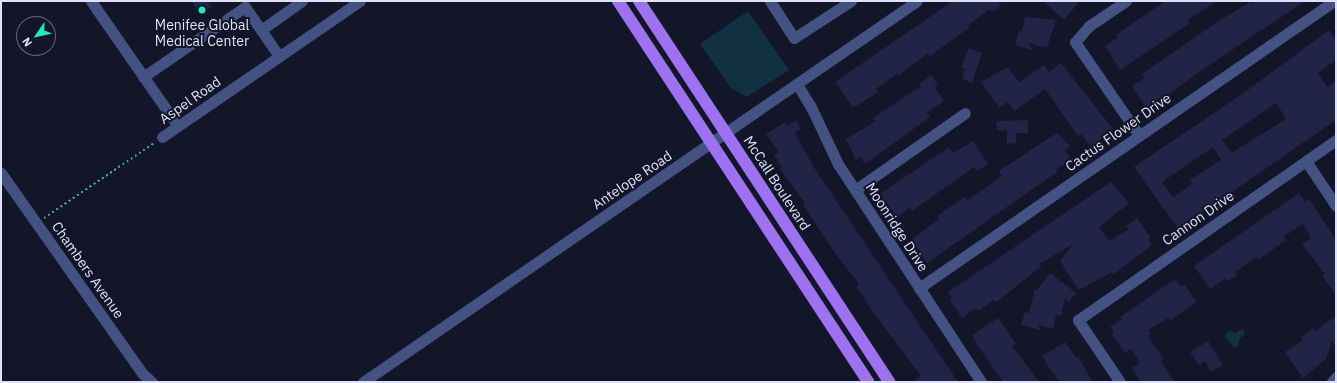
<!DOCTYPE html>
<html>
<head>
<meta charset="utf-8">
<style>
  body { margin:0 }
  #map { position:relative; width:1337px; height:383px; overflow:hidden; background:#131528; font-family:"IBM Plex Sans",sans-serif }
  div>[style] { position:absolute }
  .water>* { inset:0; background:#113143 }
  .building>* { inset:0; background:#212447 }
  .path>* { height:2px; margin-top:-1px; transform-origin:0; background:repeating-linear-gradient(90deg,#3eaf8a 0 2px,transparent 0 5px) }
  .minor>* { height:11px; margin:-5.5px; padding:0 5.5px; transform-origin:5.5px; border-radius:5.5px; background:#435282 }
  .major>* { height:12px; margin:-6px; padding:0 6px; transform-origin:6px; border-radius:6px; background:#9e71f0 }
  .dots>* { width:11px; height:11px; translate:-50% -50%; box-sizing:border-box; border:2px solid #131528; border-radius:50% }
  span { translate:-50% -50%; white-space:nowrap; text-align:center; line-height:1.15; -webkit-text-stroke:4px #131528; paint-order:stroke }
  .poi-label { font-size:14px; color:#dee2fb }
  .street-label { font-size:14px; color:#dee2fb }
  .frame { position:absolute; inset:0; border:2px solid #dee2fb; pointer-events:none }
  .north { position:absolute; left:16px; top:16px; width:40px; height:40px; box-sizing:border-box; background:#131528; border:1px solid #64677c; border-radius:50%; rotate:236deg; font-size:11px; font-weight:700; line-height:16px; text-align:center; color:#dee2fb }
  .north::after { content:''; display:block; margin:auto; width:14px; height:18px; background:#1ee7c5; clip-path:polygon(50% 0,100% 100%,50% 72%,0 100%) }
</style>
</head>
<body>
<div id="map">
  <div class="water">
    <div style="clip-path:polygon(748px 11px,789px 70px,747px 97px,731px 88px,700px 44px)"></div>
    <div style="clip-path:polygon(1242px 329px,1245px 334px,1240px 338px,1238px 346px,1234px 348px,1225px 337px,1226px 334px,1229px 331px,1236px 333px)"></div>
  </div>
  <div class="building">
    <div style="clip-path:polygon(191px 1px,208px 1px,212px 7px,201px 14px)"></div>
    <div style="clip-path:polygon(953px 1px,1002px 1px,999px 3px,1001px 6px,992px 12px,990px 9px,968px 25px,970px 27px,930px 56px,928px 53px,898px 76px,897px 74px,876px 89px,878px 92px,853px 108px,835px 82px)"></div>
    <div style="clip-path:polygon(1043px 1px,1080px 1px,1064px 20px)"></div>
    <div style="clip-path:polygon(1165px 1px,1217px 1px,1188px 20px,1190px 23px,1120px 70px,1105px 46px,1117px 38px,1116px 35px)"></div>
    <div style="clip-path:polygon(1256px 1px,1305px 1px,1199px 72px,1147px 110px,1132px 86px,1145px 78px,1142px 74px,1217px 22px,1250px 2px,1251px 4px)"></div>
    <div style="clip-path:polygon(1025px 17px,1056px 20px,1047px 48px,1028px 43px,1034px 51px,1015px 45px,1019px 30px,1022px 32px)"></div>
    <div style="clip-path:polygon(evenodd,1329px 30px,1336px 40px,1336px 60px,1318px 73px,1327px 87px,1336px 82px,1336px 120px,1178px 229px,1134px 167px,1245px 92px,1329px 30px,1276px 103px,1286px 119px,1231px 153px,1222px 140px,1276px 103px,1329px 30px,1213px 147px,1221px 160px,1190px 180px,1192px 184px,1174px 197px,1171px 195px,1162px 182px,1213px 147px)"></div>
    <div style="clip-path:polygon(969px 48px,982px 53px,972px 83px,962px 79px,965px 69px,961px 68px)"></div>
    <div style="clip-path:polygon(1061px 63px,1113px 129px,1091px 147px,1081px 134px,1078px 136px,1045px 89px,1014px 111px,1008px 102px,999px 108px,981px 82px,1008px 67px,1019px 82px,1044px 65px,1049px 72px)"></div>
    <div style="clip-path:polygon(931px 75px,938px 85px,935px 88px,944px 101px,927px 112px,930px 117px,865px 164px,860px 157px,856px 160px,846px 139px,876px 121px,873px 118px,921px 86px,919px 84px)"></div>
    <div style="clip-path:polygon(796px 120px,801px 129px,795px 133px,813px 166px,958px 382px,912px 382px,921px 376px,873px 312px,856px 286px,859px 284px,832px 249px,803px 204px,805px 203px,780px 169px,782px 168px,774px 155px,779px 152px,766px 134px,785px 122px,787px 126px)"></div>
    <div style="clip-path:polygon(1028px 120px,1028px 133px,1016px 133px,1016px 143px,1007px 144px,1007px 130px,997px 131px,996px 121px)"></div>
    <div style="clip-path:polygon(1057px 133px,1070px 146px,1065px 150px,1071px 159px,1056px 170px,1057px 172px,927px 263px,911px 240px,939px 219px,937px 216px,965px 197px,967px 200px,987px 187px,1002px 176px,999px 171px)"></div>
    <div style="clip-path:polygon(973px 141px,988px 164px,977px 171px,974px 167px,912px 211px,910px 207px,897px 217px,880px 194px,949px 147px,953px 153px)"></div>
    <div style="clip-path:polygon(1111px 182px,1129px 203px,1099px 227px,1109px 241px,1129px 229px,1126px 226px,1137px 218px,1150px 237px,1148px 239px,1152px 245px,1114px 274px,1112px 272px,1079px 290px,1060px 261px,1073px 244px,1039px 264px,1042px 266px,996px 302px,994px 300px,978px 311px,976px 308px,962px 318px,950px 300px,952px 298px,948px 292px)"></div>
    <div style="clip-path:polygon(1299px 193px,1305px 202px,1309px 199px,1336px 240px,1336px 295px,1322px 276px,1325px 274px,1302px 244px,1311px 238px,1303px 224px,1283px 237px,1286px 240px,1258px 260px,1257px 257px,1235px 272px,1237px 275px,1227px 281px,1225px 279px,1210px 289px,1194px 266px)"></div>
    <div style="clip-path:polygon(1050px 273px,1076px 293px,1069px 302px,1065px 299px,1061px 316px,1056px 315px,1053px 329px,1038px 325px,1041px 330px,1021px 325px,1025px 312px,1029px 313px,1035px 289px,1037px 290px)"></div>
    <div style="clip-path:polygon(1175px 279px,1181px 287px,1185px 285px,1197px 302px,1170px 321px,1168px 318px,1148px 330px,1151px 333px,1148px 336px,1164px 359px,1161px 362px,1174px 382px,1141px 382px,1132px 368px,1140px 363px,1131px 349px,1125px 353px,1112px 334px,1114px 332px,1110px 327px,1122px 319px,1120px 317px)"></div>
    <div style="clip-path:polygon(1336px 316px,1336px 347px,1332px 341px,1326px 359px,1303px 378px,1285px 352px,1303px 340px,1301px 337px,1313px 328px,1315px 331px)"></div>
    <div style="clip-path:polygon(998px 318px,1016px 344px,1012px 346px,1039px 382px,1003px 382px,978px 346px,972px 335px)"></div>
    <div style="clip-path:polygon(1208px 341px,1223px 365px,1211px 372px,1205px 361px,1199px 365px,1190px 352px)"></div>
    <div style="clip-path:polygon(1065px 342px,1076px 358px,1078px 357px,1093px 382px,1060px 382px,1048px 366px,1042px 356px)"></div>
  </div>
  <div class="path">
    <div style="left:44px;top:218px;width:133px;rotate:-34.3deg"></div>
  </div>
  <div class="minor">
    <div style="left:91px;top:1px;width:152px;rotate:55.2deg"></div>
    <div style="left:770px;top:1px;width:44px;rotate:57deg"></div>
    <div style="left:794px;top:38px;width:68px;rotate:-33deg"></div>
    <div style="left:1126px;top:1px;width:45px;rotate:146deg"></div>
    <div style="left:1089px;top:26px;width:21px;rotate:131deg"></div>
    <div style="left:1075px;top:42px;width:113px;rotate:55.5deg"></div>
    <div style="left:261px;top:30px;width:50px;rotate:-35.3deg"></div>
    <div style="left:143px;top:77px;width:124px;rotate:-34.5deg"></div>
    <div style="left:245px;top:7px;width:60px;rotate:55.2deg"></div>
    <div style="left:797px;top:84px;width:27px;rotate:59deg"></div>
    <div style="left:811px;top:107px;width:63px;rotate:64.7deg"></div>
    <div style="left:838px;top:164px;width:261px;rotate:56.7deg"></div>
    <div style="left:162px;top:137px;width:240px;rotate:-34.5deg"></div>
    <div style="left:1306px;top:161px;width:54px;rotate:56.3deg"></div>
    <div style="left:1px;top:173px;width:246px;rotate:54.8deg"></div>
    <div style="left:143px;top:374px;width:12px;rotate:42deg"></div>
    <div style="left:855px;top:190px;width:134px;rotate:-35deg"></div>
    <div style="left:919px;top:288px;width:505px;rotate:-34.67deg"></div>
    <div style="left:363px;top:382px;width:672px;rotate:-34.52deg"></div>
    <div style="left:1120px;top:382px;width:75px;rotate:-124.1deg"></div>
    <div style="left:1078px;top:320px;width:315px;rotate:-34.9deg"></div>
    <div style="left:1332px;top:382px;width:6px;rotate:-51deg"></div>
  </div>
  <div class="major">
    <div style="left:618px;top:1px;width:456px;rotate:56.7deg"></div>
    <div style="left:639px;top:1px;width:456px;rotate:56.7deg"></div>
  </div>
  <div class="dots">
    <div style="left:202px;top:10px;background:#1ee7c5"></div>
  </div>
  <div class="poi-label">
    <span style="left:202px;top:33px">Menifee Global<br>Medical Center</span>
  </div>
  <div class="street-label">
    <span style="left:190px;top:100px;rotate:-35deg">Aspel Road</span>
    <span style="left:1118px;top:132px;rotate:-35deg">Cactus Flower Drive</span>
    <span style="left:632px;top:180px;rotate:-34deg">Antelope Road</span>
    <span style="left:777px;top:183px;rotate:57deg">McCall Boulevard</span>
    <span style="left:1198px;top:218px;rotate:-35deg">Cannon Drive</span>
    <span style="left:897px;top:227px;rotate:57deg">Moonridge Drive</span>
    <span style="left:88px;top:270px;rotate:55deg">Chambers Avenue</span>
  </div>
  <div class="frame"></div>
  <div class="north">N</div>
</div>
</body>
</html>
